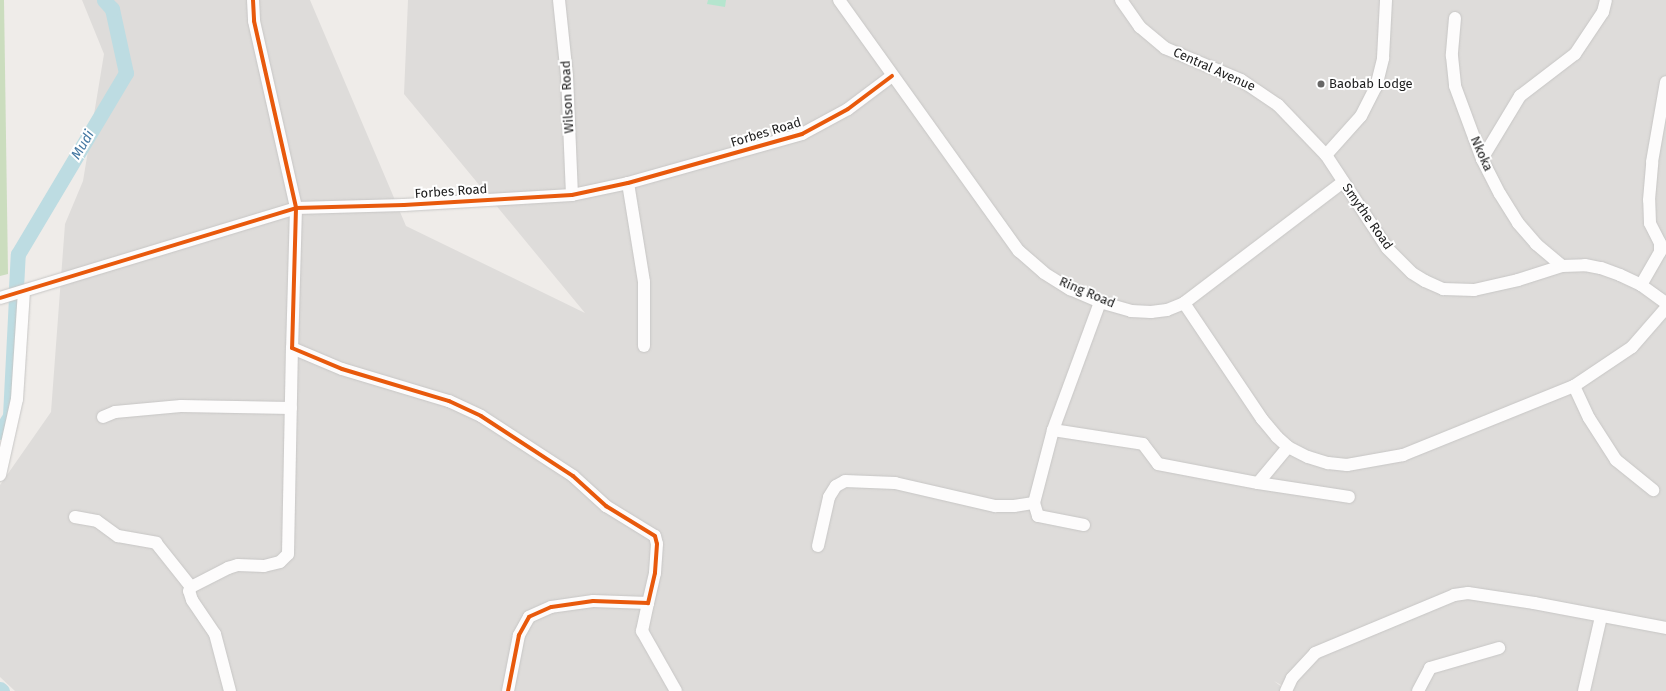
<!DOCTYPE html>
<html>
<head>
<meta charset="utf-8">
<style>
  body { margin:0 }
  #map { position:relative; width:1666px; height:691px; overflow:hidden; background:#efece9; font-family:"Fira Sans",sans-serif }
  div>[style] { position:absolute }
  .residential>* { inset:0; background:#dedcda }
  .forest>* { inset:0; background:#cbddbe }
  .pitch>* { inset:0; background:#b5e5ce }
  .river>* { height:15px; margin:-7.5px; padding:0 7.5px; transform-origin:7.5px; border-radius:7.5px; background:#bddce2 }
  .roads { filter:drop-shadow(0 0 1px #c7c6c5) drop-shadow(0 0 1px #c7c6c5) }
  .minor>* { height:12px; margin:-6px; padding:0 6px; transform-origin:6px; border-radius:6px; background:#fdfcfc }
  .cycleway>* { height:4px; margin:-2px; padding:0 2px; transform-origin:2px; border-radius:2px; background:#e8590c }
  .dots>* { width:11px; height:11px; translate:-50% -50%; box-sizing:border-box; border:2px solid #fff; border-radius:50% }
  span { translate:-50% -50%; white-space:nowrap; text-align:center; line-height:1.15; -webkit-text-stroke:4px #fff; paint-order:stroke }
  .street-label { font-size:13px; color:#202020 }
  .poi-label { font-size:13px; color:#202020 }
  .left { translate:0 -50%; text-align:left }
  .water-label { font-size:14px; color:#4578a2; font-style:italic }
</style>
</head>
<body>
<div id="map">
  <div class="residential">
    <div style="clip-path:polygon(82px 0,310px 0,406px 226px,585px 313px,404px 94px,408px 0,1666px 0,1666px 691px,1292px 691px,1274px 681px,1287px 691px,15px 691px,0 677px,0 485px,51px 412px,65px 224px,83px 181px,104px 54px)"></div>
  </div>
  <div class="forest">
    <div style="clip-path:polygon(0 0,4px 0,8px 274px,0 276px)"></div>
  </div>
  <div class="pitch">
    <div style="clip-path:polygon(708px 0,726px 0,725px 7px,707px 4px)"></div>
  </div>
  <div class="river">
    <div style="left:16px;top:288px;width:34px;rotate:-87deg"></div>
    <div style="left:18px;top:254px;width:211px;rotate:-59.2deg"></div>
    <div style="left:126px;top:73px;width:66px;rotate:-102.3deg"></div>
    <div style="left:112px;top:9px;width:12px;rotate:-132deg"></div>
    <div style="left:0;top:432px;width:19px;rotate:-58deg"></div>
    <div style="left:10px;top:416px;width:120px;rotate:-87.1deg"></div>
    <div style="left:0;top:689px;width:3px;rotate:45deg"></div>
  </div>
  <div class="roads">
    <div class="minor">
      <div style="left:253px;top:0;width:21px;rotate:87deg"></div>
      <div style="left:254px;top:21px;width:192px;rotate:77.3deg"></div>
      <div style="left:296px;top:208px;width:140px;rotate:91.6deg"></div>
      <div style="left:292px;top:348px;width:54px;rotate:22.8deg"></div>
      <div style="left:342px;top:369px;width:112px;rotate:16.7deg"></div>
      <div style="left:449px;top:401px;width:35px;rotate:25deg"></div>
      <div style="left:481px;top:416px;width:110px;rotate:33.1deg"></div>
      <div style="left:573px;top:476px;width:45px;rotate:42.3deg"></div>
      <div style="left:606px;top:506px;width:57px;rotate:31.5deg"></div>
      <div style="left:655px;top:536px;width:8px;rotate:76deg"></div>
      <div style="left:657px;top:544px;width:29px;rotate:94deg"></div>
      <div style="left:655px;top:573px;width:31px;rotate:103deg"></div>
      <div style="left:648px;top:603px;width:55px;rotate:-177.9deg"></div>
      <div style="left:593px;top:601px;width:42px;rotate:171.9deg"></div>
      <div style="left:551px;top:607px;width:24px;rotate:156deg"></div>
      <div style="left:529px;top:617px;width:21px;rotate:119deg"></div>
      <div style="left:519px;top:635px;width:57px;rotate:101.1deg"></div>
      <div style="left:559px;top:0;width:76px;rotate:84deg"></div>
      <div style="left:567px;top:76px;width:119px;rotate:87.6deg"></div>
      <div style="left:839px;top:0;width:309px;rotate:54.4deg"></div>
      <div style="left:1019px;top:251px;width:33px;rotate:41deg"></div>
      <div style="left:1044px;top:273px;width:31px;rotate:32deg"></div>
      <div style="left:1070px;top:289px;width:33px;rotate:23deg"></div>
      <div style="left:1100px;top:302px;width:32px;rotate:16deg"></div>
      <div style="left:1131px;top:311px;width:20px;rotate:3deg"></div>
      <div style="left:1151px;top:312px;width:16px;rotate:-7deg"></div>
      <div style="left:1167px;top:310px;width:18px;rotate:-22deg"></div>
      <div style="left:1184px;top:303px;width:200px;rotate:-37.3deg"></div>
      <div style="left:1121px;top:0;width:33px;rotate:55deg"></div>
      <div style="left:1140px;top:27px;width:33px;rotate:40deg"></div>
      <div style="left:1165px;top:48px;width:82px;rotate:22.8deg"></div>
      <div style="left:1241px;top:80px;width:45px;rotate:34deg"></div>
      <div style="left:1278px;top:105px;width:69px;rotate:46.2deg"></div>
      <div style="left:1326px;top:155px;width:111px;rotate:56.7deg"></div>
      <div style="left:1387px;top:248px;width:35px;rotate:45deg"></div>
      <div style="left:1412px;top:273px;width:15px;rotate:32deg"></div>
      <div style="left:1425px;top:281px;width:20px;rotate:24deg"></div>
      <div style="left:1443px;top:289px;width:31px;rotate:2deg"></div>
      <div style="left:1474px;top:290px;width:45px;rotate:-12.8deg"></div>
      <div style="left:1518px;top:280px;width:46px;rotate:-17.7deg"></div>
      <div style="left:1562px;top:266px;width:23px;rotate:-2deg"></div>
      <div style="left:1585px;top:265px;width:16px;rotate:11deg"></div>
      <div style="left:1601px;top:268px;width:20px;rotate:20deg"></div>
      <div style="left:1620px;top:275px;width:23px;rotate:25deg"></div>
      <div style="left:1641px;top:285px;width:31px;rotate:36deg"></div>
      <div style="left:1455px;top:18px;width:38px;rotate:95deg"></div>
      <div style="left:1452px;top:56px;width:30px;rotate:84deg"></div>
      <div style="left:1455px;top:86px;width:78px;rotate:69.7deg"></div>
      <div style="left:1482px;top:159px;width:39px;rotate:63deg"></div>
      <div style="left:1500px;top:194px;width:34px;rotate:58deg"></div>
      <div style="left:1518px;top:223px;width:28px;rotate:49deg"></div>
      <div style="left:1536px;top:244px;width:34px;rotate:40deg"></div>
      <div style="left:1326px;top:155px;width:52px;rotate:-48.1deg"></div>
      <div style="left:1361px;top:116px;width:33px;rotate:-63deg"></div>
      <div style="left:1376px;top:87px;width:30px;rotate:-76deg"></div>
      <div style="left:1383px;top:58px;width:58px;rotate:-87deg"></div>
      <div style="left:1482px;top:159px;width:74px;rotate:-58.9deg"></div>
      <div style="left:1520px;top:96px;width:69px;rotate:-37.4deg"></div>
      <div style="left:1575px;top:54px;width:50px;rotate:-56.3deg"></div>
      <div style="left:1603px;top:12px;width:12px;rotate:-76deg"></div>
      <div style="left:628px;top:183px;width:100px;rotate:80.8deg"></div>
      <div style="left:644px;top:282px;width:64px;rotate:90deg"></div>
      <div style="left:1641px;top:285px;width:38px;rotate:-60deg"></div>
      <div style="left:1660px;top:252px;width:9px;rotate:-90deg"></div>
      <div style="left:1660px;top:243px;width:22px;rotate:-117deg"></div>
      <div style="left:1650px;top:223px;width:23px;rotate:-92deg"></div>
      <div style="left:1649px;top:200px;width:38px;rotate:-85deg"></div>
      <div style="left:1652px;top:162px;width:81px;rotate:-80.1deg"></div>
      <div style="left:0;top:298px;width:309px;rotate:-16.9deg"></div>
      <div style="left:296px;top:208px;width:108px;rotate:-1.6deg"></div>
      <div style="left:404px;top:205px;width:168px;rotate:-3.4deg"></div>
      <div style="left:572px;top:195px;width:57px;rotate:-12.1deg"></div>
      <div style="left:628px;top:183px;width:181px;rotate:-15.7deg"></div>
      <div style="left:802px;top:134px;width:52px;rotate:-28.5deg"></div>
      <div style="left:848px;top:109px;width:55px;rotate:-36.9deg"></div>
      <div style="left:1184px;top:303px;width:140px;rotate:56.1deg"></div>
      <div style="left:1262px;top:419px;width:23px;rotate:50deg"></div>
      <div style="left:1277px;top:437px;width:15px;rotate:42deg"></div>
      <div style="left:1288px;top:447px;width:22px;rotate:27deg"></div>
      <div style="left:1308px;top:457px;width:21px;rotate:17deg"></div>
      <div style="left:1328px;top:463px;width:19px;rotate:6deg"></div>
      <div style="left:1347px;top:465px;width:57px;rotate:-10.1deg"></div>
      <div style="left:1403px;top:455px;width:184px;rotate:-22deg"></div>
      <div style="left:1574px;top:386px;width:70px;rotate:-33.9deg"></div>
      <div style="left:1632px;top:347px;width:52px;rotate:-48.9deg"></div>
      <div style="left:1574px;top:386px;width:35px;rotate:65deg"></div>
      <div style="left:1589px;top:418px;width:50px;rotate:57.3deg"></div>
      <div style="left:1616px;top:460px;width:48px;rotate:39deg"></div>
      <div style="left:103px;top:417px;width:13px;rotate:-23deg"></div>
      <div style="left:115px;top:412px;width:66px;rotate:-5.2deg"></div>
      <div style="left:181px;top:406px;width:110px;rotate:1deg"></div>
      <div style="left:1053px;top:430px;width:91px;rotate:8.8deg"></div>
      <div style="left:1143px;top:444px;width:25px;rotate:53deg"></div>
      <div style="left:1158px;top:464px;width:102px;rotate:10.8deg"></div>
      <div style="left:1288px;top:447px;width:47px;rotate:129.8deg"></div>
      <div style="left:1258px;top:483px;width:92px;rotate:8.7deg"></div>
      <div style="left:0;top:475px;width:78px;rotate:-77.4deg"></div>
      <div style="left:17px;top:399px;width:107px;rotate:-86.3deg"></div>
      <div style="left:75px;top:517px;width:22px;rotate:10deg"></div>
      <div style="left:97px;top:521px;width:26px;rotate:36deg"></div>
      <div style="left:118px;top:536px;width:39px;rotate:10deg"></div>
      <div style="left:156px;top:543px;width:56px;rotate:51.5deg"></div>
      <div style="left:1084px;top:525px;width:47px;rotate:-168.9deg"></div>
      <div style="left:1038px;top:516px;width:14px;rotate:-107deg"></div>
      <div style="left:1034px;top:503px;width:75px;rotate:-75.4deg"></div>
      <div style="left:1053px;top:430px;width:136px;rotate:-69.8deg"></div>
      <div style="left:818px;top:546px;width:50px;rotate:-77.3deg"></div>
      <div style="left:829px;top:497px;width:13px;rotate:-58deg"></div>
      <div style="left:836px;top:486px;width:10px;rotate:-29deg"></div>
      <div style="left:845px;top:481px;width:50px;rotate:2.3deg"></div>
      <div style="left:895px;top:483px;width:103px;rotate:13deg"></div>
      <div style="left:995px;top:506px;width:19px"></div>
      <div style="left:1014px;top:506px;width:20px;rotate:-9deg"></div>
      <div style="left:648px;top:603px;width:29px;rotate:102deg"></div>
      <div style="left:642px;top:631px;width:69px;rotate:60.5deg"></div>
      <div style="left:230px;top:691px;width:59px;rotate:-104.7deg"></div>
      <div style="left:215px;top:634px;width:41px;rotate:-124.1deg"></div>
      <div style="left:192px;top:600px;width:9px;rotate:-108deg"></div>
      <div style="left:189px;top:591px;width:4px;rotate:-63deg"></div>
      <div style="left:191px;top:587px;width:42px;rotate:-27.2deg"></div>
      <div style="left:228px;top:568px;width:10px;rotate:-17deg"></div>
      <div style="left:238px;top:565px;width:26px;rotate:2deg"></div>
      <div style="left:264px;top:566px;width:16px;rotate:-14deg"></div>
      <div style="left:280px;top:562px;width:11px;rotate:-45deg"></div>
      <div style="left:288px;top:554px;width:206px;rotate:-88.9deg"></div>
      <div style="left:1286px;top:691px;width:14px;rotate:-65deg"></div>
      <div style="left:1292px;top:678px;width:34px;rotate:-47deg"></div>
      <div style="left:1315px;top:653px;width:151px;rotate:-22.6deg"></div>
      <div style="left:1454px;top:595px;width:14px;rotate:-8deg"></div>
      <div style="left:1468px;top:593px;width:67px;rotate:8.6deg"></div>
      <div style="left:1534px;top:603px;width:134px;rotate:10.7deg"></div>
      <div style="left:1418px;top:691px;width:26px;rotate:-62deg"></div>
      <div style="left:1430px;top:668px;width:72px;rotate:-16.2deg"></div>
      <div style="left:1584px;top:691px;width:76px;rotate:-77.1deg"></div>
    </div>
  </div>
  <div class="cycleway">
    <div style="left:253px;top:0;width:21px;rotate:87deg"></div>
    <div style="left:254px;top:21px;width:192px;rotate:77.3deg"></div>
    <div style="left:296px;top:208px;width:140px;rotate:91.6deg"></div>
    <div style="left:292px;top:348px;width:54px;rotate:22.8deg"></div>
    <div style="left:342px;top:369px;width:112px;rotate:16.7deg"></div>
    <div style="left:449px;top:401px;width:35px;rotate:25deg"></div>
    <div style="left:481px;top:416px;width:110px;rotate:33.1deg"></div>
    <div style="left:573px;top:476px;width:45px;rotate:42.3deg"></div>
    <div style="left:606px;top:506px;width:57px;rotate:31.5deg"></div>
    <div style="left:655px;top:536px;width:8px;rotate:76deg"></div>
    <div style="left:657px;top:544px;width:29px;rotate:94deg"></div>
    <div style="left:655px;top:573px;width:31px;rotate:103deg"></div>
    <div style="left:648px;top:603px;width:55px;rotate:-177.9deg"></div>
    <div style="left:593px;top:601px;width:42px;rotate:171.9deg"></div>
    <div style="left:551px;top:607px;width:24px;rotate:156deg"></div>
    <div style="left:529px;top:617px;width:21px;rotate:119deg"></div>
    <div style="left:519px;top:635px;width:57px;rotate:101.1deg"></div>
    <div style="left:0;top:298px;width:309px;rotate:-16.9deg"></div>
    <div style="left:296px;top:208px;width:108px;rotate:-1.6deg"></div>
    <div style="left:404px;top:205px;width:168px;rotate:-3.4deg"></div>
    <div style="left:572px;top:195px;width:57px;rotate:-12.1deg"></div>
    <div style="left:628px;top:183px;width:181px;rotate:-15.7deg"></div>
    <div style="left:802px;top:134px;width:52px;rotate:-28.5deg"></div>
    <div style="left:848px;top:109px;width:55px;rotate:-36.9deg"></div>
  </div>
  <div class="dots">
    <div style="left:1321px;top:84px;background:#686766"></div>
  </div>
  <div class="street-label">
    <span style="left:1214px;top:70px;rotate:24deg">Central Avenue</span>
    <span style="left:568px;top:97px;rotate:-93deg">Wilson Road</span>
    <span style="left:766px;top:133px;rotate:-17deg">Forbes Road</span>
    <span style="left:1481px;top:154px;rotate:66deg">Nkoka</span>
    <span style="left:451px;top:192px;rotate:-4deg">Forbes Road</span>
    <span style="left:1367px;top:217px;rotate:55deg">Smythe Road</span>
    <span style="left:1087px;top:293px;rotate:23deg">Ring Road</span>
  </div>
  <div class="poi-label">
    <span class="left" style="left:1329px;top:84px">Baobab Lodge</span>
  </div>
  <div class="water-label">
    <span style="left:83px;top:145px;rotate:-59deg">Mudi</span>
  </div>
</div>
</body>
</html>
